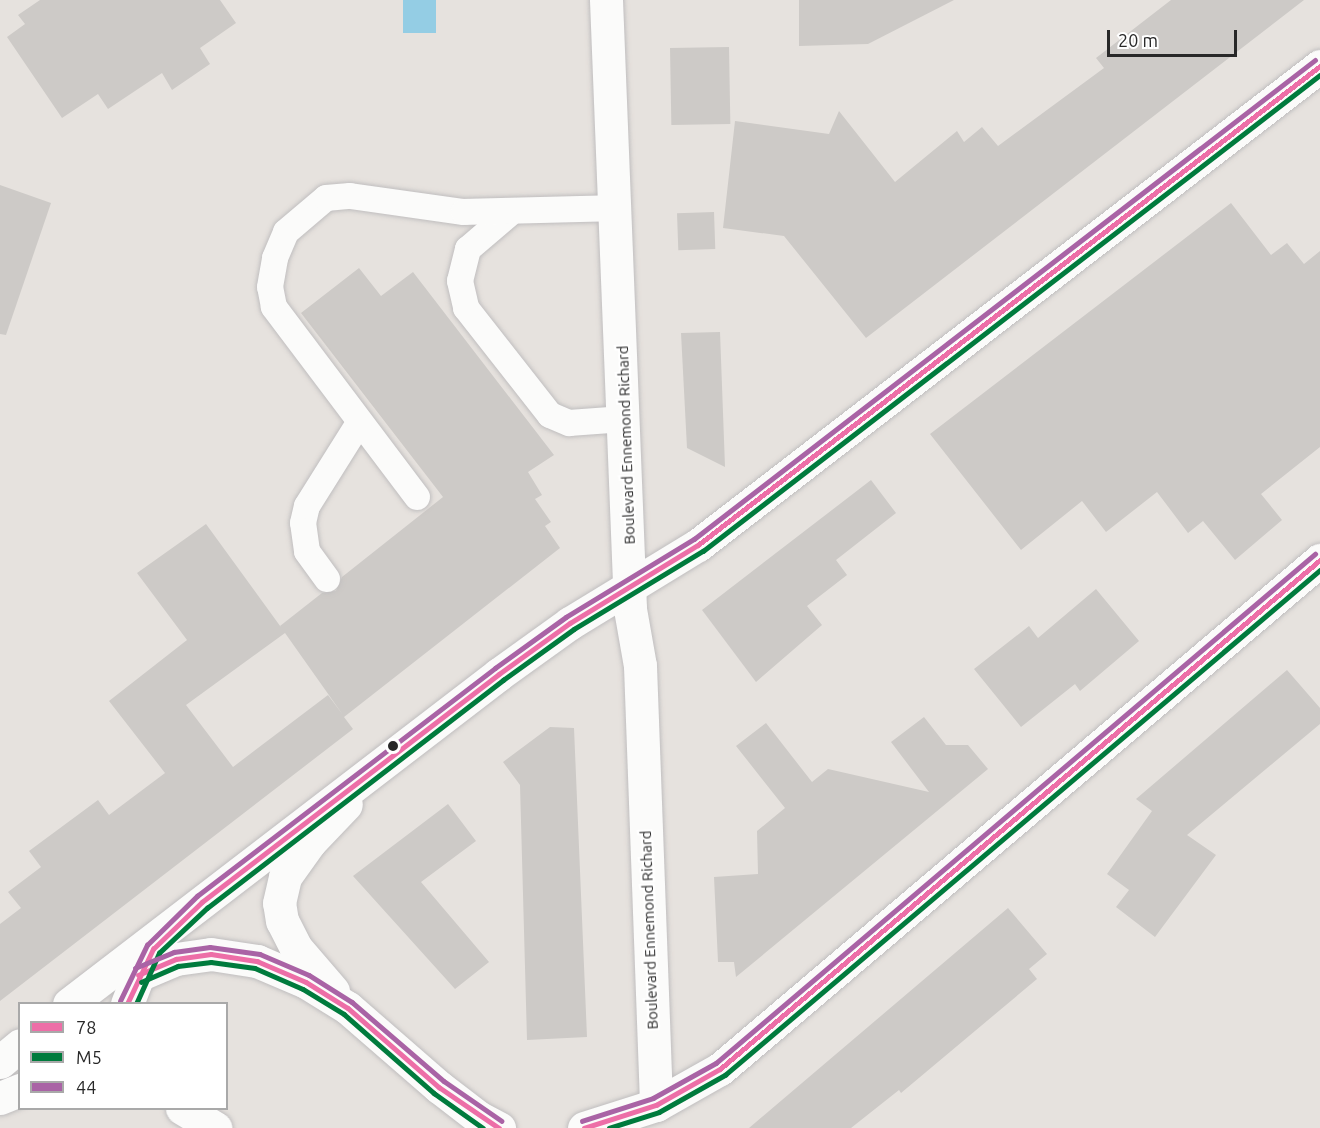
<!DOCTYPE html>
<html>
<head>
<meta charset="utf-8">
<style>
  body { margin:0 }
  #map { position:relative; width:1320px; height:1128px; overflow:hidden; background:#e6e2de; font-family:Ubuntu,sans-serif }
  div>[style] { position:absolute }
  .water>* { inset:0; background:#94cde4; transform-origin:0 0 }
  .building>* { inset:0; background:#cdcac7; transform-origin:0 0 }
  .roads { filter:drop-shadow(0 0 2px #c0bebf) drop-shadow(0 0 2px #c0bebf) }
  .lane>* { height:26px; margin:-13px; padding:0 13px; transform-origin:13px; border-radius:13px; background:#fbfbfa }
  .street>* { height:33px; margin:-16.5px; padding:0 16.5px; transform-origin:16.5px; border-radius:16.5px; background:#fbfbfa }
  .secondary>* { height:33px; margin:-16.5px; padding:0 16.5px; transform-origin:16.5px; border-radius:16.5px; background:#fbfbfa }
  .bus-1>* { height:4.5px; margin:-2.25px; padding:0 2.25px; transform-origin:2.25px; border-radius:2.25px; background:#ed6ea7 }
  .bus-2>* { height:4.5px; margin:-2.25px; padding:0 2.25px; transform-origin:2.25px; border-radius:2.25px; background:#007b3d }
  .bus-3>* { height:4.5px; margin:-2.25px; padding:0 2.25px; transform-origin:2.25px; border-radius:2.25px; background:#a963a5 }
  .dots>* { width:16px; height:16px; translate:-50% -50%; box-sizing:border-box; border:3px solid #fff; border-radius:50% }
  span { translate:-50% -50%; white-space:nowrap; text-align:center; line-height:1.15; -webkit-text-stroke:4.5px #fff; paint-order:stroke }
  .street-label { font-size:15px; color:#282828 }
  .legend { position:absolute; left:18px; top:1002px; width:210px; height:108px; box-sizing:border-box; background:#fff; border:2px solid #a9a9a9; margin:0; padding:8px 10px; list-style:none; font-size:18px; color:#282828 }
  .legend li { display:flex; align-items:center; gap:12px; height:30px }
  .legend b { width:30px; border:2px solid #a9a9a9 }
  .scale { position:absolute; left:1107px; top:30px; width:130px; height:27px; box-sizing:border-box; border:3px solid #282828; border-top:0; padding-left:8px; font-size:18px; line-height:21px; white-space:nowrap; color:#282828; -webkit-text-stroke:4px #fff; paint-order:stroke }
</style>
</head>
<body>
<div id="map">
  <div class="water">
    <div style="left:403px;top:0;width:33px;height:33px"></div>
  </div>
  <div class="building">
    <div style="clip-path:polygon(40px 0,220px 0,236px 23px,200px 48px,210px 64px,172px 90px,162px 73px,108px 109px,98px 94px,62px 118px,7px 37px,25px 24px,18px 15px)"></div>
    <div style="clip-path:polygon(799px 0,954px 0,868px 44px,799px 46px)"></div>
    <div style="clip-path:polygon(1171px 0,1304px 0,866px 338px,784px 236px,723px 228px,735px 121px,829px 134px,839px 111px,895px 182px,957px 131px,964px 142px,982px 127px,998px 146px,1104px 68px,1096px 58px)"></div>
    <div style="left:729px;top:47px;width:77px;height:59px;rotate:89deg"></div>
    <div style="clip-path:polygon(0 185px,51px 203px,6px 335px,0 334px)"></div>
    <div style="clip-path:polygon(1231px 203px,1271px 255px,1287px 243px,1304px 264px,1320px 251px,1320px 447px,1261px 494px,1282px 520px,1235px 560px,1203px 521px,1188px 533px,1157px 492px,1106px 532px,1082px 501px,1021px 550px,930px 434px)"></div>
    <div style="left:714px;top:212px;width:37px;height:37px;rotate:88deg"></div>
    <div style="clip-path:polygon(evenodd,359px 268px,381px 296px,413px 272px,554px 455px,528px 472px,542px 495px,535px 499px,551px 522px,545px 526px,560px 548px,344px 717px,353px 729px,0 1001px,0 924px,21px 908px,8px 892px,41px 867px,29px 851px,98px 800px,109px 815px,165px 773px,109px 701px,187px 640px,137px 573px,206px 524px,283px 630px,280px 626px,322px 593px,336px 591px,342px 577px,443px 497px,301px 313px,359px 268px,285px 633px,343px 715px,328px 695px,233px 767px,186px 705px,285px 633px)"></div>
    <div style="clip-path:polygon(720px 332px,725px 467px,687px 448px,681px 333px)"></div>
    <div style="clip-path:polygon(871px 480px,896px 513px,836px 560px,847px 575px,807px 606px,822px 625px,756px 682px,702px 610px)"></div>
    <div style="clip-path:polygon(1096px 589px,1139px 641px,1080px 691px,1075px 684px,1021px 727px,974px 669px,1029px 626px,1038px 638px)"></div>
    <div style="clip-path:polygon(1287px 670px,1320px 708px,1320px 724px,1187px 835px,1216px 855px,1155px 937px,1116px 907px,1129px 890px,1107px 874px,1152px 811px,1136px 799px)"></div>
    <div style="clip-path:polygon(924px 717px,946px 745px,968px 745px,988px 769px,736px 977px,734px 962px,718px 962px,714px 877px,758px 874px,757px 831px,785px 808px,736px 746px,766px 723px,812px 782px,828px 769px,929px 792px,891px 742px)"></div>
    <div style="clip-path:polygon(550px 727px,574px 728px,587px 1037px,527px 1040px,520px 785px,503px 762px)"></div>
    <div style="clip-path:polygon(448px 804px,476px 841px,421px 882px,489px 962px,455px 989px,353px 876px)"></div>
    <div style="clip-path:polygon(1008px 908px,1047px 954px,1029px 969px,1037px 979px,901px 1093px,899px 1090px,851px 1128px,749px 1128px)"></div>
  </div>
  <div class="roads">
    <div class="lane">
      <div style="left:509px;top:214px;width:54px;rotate:139.5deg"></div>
      <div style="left:468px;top:249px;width:33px;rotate:104deg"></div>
      <div style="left:460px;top:281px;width:28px;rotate:77deg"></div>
      <div style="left:466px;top:308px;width:136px;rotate:51.9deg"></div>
      <div style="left:550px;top:415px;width:21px;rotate:23deg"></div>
      <div style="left:569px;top:423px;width:55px;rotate:-4.2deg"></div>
      <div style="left:417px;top:497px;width:238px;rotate:-127deg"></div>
      <div style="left:274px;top:307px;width:20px;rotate:-101deg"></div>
      <div style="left:270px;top:287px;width:29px;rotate:-80deg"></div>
      <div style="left:275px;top:258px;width:28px;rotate:-67deg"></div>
      <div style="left:286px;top:232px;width:52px;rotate:-40.4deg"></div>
      <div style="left:326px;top:198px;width:24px;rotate:-5deg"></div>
      <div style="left:350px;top:196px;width:115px;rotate:8deg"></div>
      <div style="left:464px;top:212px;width:153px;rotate:-1.5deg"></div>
      <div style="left:327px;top:579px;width:34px;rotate:-126deg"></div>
      <div style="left:307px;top:551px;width:28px;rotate:-98deg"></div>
      <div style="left:303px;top:523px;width:17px;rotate:-77deg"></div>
      <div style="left:307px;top:506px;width:98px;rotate:-57.9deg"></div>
    </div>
    <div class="street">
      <div style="left:606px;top:0;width:609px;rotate:87.74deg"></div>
      <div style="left:630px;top:609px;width:58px;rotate:80deg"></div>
      <div style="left:640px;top:666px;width:439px;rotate:87.9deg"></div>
      <div style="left:138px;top:975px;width:41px;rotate:-22.8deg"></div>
      <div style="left:176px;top:959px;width:35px;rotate:-8deg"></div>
      <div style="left:211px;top:954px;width:47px;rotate:8.7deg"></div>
      <div style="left:257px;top:961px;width:53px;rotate:23.2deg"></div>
      <div style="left:306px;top:982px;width:49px;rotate:31.8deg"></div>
      <div style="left:348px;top:1008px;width:121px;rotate:41deg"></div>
      <div style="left:439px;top:1087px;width:49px;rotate:37.6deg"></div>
      <div style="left:478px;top:1117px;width:24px;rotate:28deg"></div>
      <div style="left:333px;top:991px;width:57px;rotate:-130.7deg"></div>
      <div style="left:296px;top:948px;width:30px;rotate:-117deg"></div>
      <div style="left:282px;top:921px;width:18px;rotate:-99deg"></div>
      <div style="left:279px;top:903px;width:27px;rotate:-77deg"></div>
      <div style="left:285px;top:877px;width:43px;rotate:-54.5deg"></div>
      <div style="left:310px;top:842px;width:52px;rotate:-46.5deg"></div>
      <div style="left:584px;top:1128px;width:76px;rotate:-17.7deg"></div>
      <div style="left:656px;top:1105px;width:73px;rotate:-29.4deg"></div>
      <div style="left:720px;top:1069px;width:787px;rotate:-40.31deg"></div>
    </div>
    <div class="secondary">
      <div style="left:69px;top:1004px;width:542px;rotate:-37.5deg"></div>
      <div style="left:499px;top:674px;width:87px;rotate:-35.7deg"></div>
      <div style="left:570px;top:623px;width:150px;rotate:-31.4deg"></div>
      <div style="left:698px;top:545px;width:785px;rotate:-37.6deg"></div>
      <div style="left:127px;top:1004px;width:31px;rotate:-69deg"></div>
      <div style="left:138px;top:975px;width:36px;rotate:-58deg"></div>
      <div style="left:0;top:1062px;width:26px;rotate:-40deg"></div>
      <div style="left:0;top:1098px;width:22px;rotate:-22deg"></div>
      <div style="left:182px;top:1108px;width:39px;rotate:31deg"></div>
    </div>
  </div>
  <div class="bus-1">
    <div style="left:138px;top:975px;width:41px;rotate:-22.8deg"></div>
    <div style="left:176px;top:959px;width:35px;rotate:-8deg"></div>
    <div style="left:211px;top:954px;width:47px;rotate:8.7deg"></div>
    <div style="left:257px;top:961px;width:53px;rotate:23.2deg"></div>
    <div style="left:306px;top:982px;width:49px;rotate:31.8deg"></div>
    <div style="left:348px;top:1008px;width:121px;rotate:41deg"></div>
    <div style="left:439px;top:1087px;width:73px;rotate:34.3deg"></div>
    <div style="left:127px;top:1004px;width:61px;rotate:-64.7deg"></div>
    <div style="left:153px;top:949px;width:68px;rotate:-43.8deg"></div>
    <div style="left:202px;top:902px;width:374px;rotate:-37.5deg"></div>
    <div style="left:499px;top:674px;width:87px;rotate:-35.7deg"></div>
    <div style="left:570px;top:623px;width:150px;rotate:-31.4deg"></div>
    <div style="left:698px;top:545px;width:785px;rotate:-37.6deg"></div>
    <div style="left:584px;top:1128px;width:76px;rotate:-17.7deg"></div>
    <div style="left:656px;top:1105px;width:73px;rotate:-29.4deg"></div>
    <div style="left:720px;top:1069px;width:787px;rotate:-40.31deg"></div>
  </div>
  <div class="bus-2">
    <div style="left:141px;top:982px;width:40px;rotate:-23.4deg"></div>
    <div style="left:178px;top:966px;width:33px;rotate:-7deg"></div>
    <div style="left:211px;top:962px;width:44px;rotate:7.8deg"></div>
    <div style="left:255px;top:968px;width:52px;rotate:23.6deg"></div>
    <div style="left:303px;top:989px;width:48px;rotate:31.4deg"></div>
    <div style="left:344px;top:1014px;width:120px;rotate:41.3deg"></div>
    <div style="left:434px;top:1093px;width:60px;rotate:35.5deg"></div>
    <div style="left:136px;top:1004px;width:56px;rotate:-65.7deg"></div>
    <div style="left:159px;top:953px;width:66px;rotate:-43.2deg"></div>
    <div style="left:207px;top:908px;width:374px;rotate:-37.6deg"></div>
    <div style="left:503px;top:680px;width:87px;rotate:-35.7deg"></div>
    <div style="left:574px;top:629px;width:151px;rotate:-31.2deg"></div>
    <div style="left:703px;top:551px;width:779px;rotate:-37.65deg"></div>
    <div style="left:609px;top:1128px;width:52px;rotate:-17.7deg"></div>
    <div style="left:659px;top:1112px;width:76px;rotate:-29.3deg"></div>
    <div style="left:725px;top:1075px;width:780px;rotate:-40.32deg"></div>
  </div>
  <div class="bus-3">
    <div style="left:135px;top:968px;width:42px;rotate:-22.3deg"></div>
    <div style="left:174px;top:952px;width:36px;rotate:-8deg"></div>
    <div style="left:210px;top:947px;width:50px;rotate:8deg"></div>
    <div style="left:260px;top:954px;width:53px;rotate:23.2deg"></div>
    <div style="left:309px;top:975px;width:51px;rotate:32.1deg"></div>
    <div style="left:352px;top:1002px;width:121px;rotate:40.7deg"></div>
    <div style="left:444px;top:1081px;width:70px;rotate:34.6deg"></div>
    <div style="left:120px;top:1001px;width:62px;rotate:-64.3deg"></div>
    <div style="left:147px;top:945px;width:70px;rotate:-44.4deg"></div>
    <div style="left:197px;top:896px;width:375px;rotate:-37.4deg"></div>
    <div style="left:495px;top:668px;width:87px;rotate:-35.7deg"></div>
    <div style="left:566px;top:617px;width:150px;rotate:-31.4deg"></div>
    <div style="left:694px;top:539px;width:784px;rotate:-37.64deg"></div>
    <div style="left:582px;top:1121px;width:75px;rotate:-17.9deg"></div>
    <div style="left:653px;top:1098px;width:72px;rotate:-29.1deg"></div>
    <div style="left:716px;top:1063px;width:786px;rotate:-40.36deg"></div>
  </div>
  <div class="dots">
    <div style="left:393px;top:746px;background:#282828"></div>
  </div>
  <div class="street-label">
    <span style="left:626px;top:445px;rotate:-92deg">Boulevard Ennemond Richard</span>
    <span style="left:649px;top:930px;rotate:-92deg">Boulevard Ennemond Richard</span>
  </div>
  <ul class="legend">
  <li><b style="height:8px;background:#ed6ea7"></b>78</li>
  <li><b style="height:8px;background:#007b3d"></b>M5</li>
  <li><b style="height:8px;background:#a963a5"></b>44</li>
  </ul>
  <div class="scale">20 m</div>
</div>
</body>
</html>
